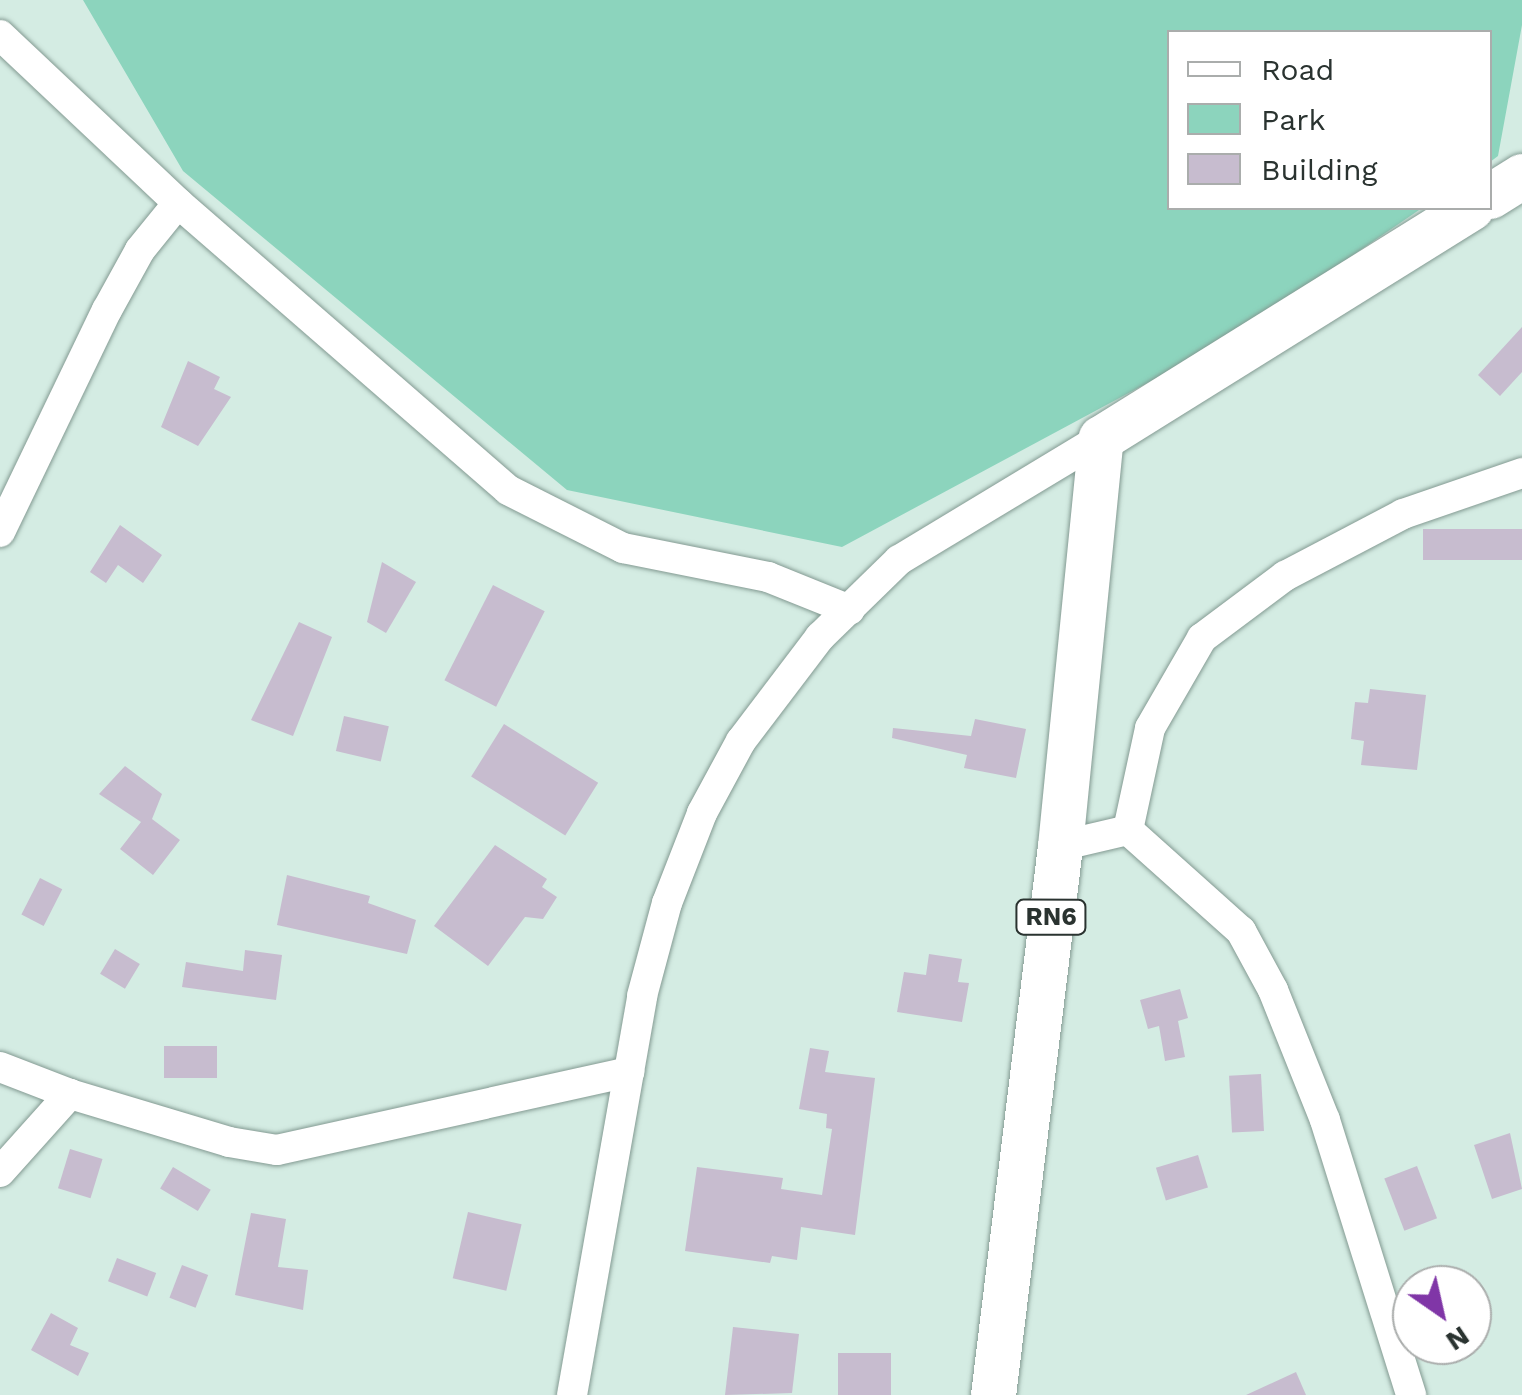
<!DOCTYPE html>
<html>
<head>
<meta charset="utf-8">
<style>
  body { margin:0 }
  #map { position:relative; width:1522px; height:1395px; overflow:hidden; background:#d4ece3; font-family:"Work Sans",sans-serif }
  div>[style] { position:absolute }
  .green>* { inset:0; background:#8cd4bd }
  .building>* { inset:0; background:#c7bccf; transform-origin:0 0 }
  .roads { filter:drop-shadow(0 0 2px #839a92) drop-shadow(0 0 2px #839a92) }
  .minor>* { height:30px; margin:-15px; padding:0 15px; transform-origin:15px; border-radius:15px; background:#fff }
  .highway>* { height:45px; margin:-22.5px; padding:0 22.5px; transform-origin:22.5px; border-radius:22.5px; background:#fff }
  span { translate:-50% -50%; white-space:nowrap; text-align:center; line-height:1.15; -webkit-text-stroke:8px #fff; paint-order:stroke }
  .shield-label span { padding:2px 8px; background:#fff; border:2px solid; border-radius:8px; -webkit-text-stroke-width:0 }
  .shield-label { font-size:25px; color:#2a3330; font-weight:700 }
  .legend { position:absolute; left:1167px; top:30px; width:325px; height:180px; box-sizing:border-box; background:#fff; border:2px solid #aaadac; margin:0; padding:12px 18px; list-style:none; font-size:30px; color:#2a3330 }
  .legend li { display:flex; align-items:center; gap:20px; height:50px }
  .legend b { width:50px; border:2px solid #aaadac }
  .north { position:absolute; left:1392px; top:1265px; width:100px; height:100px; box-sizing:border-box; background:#fff; border:2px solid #aaadac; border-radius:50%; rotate:146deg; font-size:28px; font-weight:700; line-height:40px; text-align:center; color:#2a3330 }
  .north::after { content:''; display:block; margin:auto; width:35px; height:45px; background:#8036a7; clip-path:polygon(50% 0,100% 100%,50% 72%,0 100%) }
</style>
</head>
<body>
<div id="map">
  <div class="green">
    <div style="clip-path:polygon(83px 0,1522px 0,1522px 25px,1498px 156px,1490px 162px,1490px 32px,1170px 32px,1170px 208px,1422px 208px,1233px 337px,842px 547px,567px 490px,183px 171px)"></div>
  </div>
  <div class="building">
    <div style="clip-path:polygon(1522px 327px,1522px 372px,1500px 396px,1478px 375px)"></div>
    <div style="clip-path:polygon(188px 361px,220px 377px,214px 389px,231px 397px,198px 446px,161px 427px)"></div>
    <div style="clip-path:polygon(120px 525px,162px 555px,143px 583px,118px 565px,106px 583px,90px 572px)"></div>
    <div style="left:1423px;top:529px;width:99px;height:31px"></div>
    <div style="clip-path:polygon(382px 562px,416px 582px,386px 633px,367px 622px)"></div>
    <div style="left:493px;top:585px;width:58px;height:107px;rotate:27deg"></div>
    <div style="clip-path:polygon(299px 622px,332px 637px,293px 736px,251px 720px)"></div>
    <div style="clip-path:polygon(1370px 689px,1426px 695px,1417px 770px,1361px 765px,1364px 741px,1351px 739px,1355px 702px,1368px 703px)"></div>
    <div style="left:344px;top:716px;width:46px;height:36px;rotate:13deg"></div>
    <div style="clip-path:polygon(975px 719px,1026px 729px,1016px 778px,964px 768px,967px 755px,892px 738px,893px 728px,971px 736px)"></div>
    <div style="left:504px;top:724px;width:111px;height:62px;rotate:32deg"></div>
    <div style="clip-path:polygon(125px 766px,162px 794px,152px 819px,180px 840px,153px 875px,120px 849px,141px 822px,99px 794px)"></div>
    <div style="clip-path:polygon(495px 845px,547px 879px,542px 887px,557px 897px,543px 919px,525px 917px,488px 966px,434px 926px)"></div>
    <div style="clip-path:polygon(287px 875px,370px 896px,368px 903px,416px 920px,407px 954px,277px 925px)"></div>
    <div style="left:40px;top:878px;width:25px;height:41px;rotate:27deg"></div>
    <div style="left:115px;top:949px;width:29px;height:29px;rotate:31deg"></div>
    <div style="clip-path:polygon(245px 950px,282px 955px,276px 1000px,182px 987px,186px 962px,243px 971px)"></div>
    <div style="clip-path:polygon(929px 954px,962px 959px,958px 982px,969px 983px,962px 1022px,897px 1012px,904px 972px,926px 975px)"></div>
    <div style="clip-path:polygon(1180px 989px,1188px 1018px,1178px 1021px,1185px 1057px,1165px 1061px,1159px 1026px,1148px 1029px,1140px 1000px)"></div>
    <div style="left:217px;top:1046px;width:32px;height:53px;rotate:90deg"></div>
    <div style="clip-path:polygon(810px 1048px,829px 1051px,825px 1072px,875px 1078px,855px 1235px,801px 1227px,797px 1260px,772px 1256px,770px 1263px,685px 1251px,697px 1167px,783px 1178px,781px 1189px,822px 1195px,832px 1129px,826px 1128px,827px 1114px,799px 1109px)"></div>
    <div style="left:1261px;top:1074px;width:57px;height:32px;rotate:87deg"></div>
    <div style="clip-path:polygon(1510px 1133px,1522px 1189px,1492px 1199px,1474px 1145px)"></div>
    <div style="left:70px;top:1149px;width:34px;height:41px;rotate:17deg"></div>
    <div style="left:1198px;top:1155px;width:34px;height:44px;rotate:73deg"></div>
    <div style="left:1417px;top:1166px;width:56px;height:35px;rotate:69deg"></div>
    <div style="left:173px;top:1167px;width:44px;height:25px;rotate:31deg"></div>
    <div style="left:468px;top:1212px;width:55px;height:68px;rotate:13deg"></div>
    <div style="clip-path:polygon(251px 1213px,286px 1219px,278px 1267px,308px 1270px,303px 1310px,235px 1295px)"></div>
    <div style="left:117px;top:1258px;width:42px;height:25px;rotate:21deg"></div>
    <div style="left:182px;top:1265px;width:28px;height:35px;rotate:21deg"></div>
    <div style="clip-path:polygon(51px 1313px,78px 1328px,70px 1345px,89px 1353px,78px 1376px,31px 1350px)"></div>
    <div style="clip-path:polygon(733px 1327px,799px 1334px,792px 1393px,725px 1395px)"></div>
    <div style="left:838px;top:1353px;width:53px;height:42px"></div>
    <div style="clip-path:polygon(1296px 1372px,1306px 1395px,1246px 1395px)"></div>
  </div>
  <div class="roads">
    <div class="minor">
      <div style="left:0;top:35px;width:245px;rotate:43.3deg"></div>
      <div style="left:178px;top:203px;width:437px;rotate:41deg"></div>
      <div style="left:508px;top:490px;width:129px;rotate:26.8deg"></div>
      <div style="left:623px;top:548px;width:148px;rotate:11.3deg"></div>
      <div style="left:768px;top:577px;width:88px;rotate:21.9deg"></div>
      <div style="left:0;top:532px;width:246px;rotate:-64.3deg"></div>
      <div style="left:107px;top:310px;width:68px;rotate:-61.2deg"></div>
      <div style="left:140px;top:250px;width:60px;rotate:-51deg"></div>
      <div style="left:1128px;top:830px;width:104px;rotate:-77.8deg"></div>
      <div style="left:1150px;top:728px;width:104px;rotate:-60deg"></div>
      <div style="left:1202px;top:638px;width:104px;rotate:-36.8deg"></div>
      <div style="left:1285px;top:576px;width:133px;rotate:-27.7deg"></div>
      <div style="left:1403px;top:514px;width:126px;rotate:-19deg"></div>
      <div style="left:1060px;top:846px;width:70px;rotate:-13.2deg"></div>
      <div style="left:1128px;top:830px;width:152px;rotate:41.8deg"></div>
      <div style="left:1241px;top:931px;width:67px;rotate:61.5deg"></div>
      <div style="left:1273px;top:990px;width:140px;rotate:68.2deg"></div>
      <div style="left:1325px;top:1120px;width:288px;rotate:72.6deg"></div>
      <div style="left:0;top:1067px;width:75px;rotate:21.1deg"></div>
      <div style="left:0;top:1172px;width:105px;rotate:-48.1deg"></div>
      <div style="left:70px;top:1094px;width:166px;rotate:16.8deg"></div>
      <div style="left:229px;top:1142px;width:49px;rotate:9.5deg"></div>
      <div style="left:277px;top:1150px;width:361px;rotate:-12.5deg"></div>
      <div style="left:572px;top:1395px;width:405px;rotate:-80deg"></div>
      <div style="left:642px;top:996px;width:96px;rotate:-75deg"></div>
      <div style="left:667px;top:903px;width:97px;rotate:-68.7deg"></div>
      <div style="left:702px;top:813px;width:82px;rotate:-61.6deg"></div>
      <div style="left:741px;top:741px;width:131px;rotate:-52.8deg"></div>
      <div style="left:820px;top:637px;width:110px;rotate:-44.3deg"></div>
      <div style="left:899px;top:560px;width:236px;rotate:-31.1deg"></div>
    </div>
    <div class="highway">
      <div style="left:1490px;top:196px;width:38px;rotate:-32deg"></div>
      <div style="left:993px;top:1395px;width:553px;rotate:-83.04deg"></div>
      <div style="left:1060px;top:846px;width:410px;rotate:-84.3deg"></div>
      <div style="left:1101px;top:438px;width:436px;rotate:-31.9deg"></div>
    </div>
  </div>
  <div class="shield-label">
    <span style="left:1051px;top:917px">RN6</span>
  </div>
  <ul class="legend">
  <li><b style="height:12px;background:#fff"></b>Road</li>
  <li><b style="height:28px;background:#8cd4bd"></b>Park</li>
  <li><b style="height:28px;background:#c7bccf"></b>Building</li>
  </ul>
  <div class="north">N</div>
</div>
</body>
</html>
